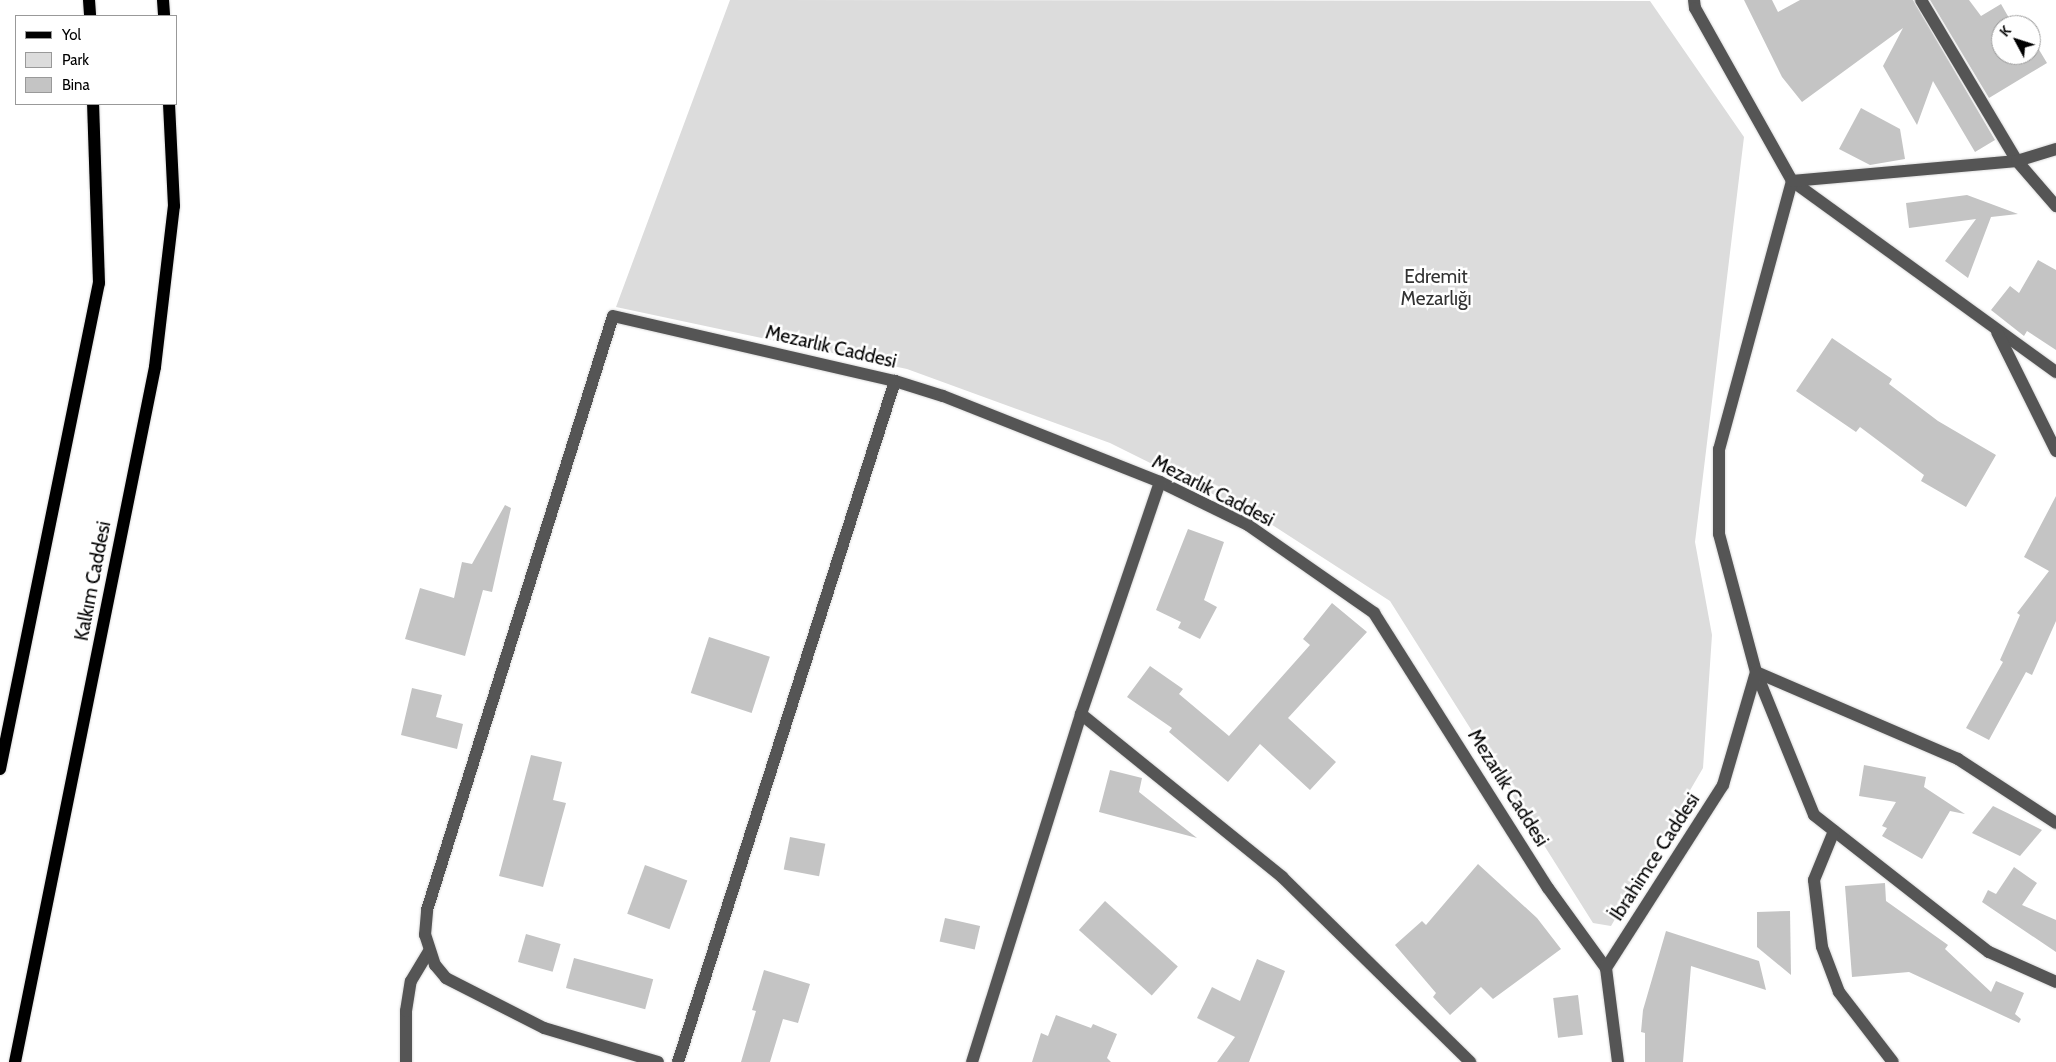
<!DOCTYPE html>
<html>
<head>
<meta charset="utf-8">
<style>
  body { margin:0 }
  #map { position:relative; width:2056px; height:1062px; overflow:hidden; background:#fff; font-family:Cabin,sans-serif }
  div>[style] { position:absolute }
  .green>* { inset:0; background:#dcdcdc }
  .building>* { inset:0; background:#c4c4c4; transform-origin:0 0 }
  .roads { filter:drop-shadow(0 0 1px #dbdbdb) drop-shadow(0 0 1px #dbdbdb) }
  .minor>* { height:12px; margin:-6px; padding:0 6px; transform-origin:6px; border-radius:6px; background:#555 }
  .major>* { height:12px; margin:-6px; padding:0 6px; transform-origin:6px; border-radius:6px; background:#000 }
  span { translate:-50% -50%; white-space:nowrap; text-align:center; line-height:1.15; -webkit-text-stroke:5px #fff; paint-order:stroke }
  .park-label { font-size:19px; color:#333 }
  .street-label { font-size:19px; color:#000 }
  .legend { position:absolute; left:15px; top:15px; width:162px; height:90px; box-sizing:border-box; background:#fff; border:1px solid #999; margin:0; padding:6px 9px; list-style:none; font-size:15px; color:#000 }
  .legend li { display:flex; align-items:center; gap:10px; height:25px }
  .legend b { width:25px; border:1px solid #999 }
  .north { position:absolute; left:1991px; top:15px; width:50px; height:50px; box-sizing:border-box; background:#fff; border:1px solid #999; border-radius:50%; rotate:310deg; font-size:14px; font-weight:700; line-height:20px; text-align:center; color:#000 }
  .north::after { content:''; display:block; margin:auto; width:18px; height:22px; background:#000; clip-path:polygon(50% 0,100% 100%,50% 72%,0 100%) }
</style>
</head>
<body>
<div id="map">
  <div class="green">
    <div style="clip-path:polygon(730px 0,1650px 1px,1744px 137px,1695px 542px,1712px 635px,1703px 768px,1611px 926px,1593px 923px,1390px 601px,1263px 519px,1110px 443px,907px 369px,616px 307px)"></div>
  </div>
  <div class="building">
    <div style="clip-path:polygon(1744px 0,1772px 0,1778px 12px,1800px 0,1913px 0,1995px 140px,1975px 152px,1933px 81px,1917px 125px,1883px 66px,1903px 28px,1802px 102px,1782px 77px)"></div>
    <div style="clip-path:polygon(1930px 0,1969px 0,1981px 16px,2001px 4px,2013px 25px,2001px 25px,2001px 55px,2031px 55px,2032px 38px,2047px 63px,1989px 98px)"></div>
    <div style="clip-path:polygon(1861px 108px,1900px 129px,1905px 159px,1870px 165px,1839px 149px)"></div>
    <div style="clip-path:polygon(1967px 195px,2018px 214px,1991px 217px,1968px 278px,1945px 261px,1976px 219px,1909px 228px,1906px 203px)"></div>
    <div style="clip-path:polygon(2038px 260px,2056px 270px,2056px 350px,2027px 331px,2024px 336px,1991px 310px,2010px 286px,2019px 293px)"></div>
    <div style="clip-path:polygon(1832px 338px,1892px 379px,1889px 384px,1938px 421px,1996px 455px,1966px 507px,1921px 481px,1924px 475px,1860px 427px,1856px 432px,1796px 391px)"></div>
    <div style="clip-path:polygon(2056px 496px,2056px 621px,2032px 675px,2026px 672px,1989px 740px,1966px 728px,2003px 662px,2000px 660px,2020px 615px,2017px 613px,2049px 571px,2024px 557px)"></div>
    <div style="clip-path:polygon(505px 505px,511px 508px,492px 592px,483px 590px,465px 656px,405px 639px,420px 588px,454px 598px,462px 562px,472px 564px)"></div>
    <div style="clip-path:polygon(1188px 529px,1224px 542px,1204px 600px,1217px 607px,1200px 639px,1178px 628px,1181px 622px,1156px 610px)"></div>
    <div style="clip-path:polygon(1332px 603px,1367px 632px,1288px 718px,1336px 762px,1310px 790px,1260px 744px,1228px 782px,1169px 732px,1172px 728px,1127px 697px,1150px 666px,1183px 689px,1179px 694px,1229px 736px,1310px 645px,1303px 639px)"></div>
    <div style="left:709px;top:637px;width:64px;height:59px;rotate:18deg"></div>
    <div style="clip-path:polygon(412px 688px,442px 695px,436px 717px,463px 724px,457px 749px,401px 735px)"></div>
    <div style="clip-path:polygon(531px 755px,562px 762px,553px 800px,566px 803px,543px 887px,499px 876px)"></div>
    <div style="clip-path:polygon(1864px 765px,1926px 777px,1924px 787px,1965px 814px,1950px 811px,1922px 859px,1882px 836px,1887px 828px,1882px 826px,1896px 802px,1859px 796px)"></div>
    <div style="clip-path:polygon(1110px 770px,1142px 778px,1139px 792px,1197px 838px,1099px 812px)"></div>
    <div style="clip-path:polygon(1993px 806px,2042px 830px,2020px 856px,1972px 833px)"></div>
    <div style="left:790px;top:837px;width:36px;height:33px;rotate:11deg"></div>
    <div style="clip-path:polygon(1478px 864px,1537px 918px,1561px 949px,1493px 999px,1481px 987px,1450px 1015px,1433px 997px,1436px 993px,1395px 945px,1422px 921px,1426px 925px)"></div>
    <div style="left:645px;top:865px;width:45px;height:52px;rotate:20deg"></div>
    <div style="clip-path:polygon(2014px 867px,2037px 883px,2022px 905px,2056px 920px,2056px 952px,1982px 902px,1988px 890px,1996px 894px)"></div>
    <div style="clip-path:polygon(1885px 883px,1886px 901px,1948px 945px,1945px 949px,1991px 992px,1996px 981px,2024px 993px,2015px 1014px,2021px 1019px,2019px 1023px,1909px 972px,1852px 977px,1845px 886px)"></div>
    <div style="left:1105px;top:901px;width:98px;height:39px;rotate:42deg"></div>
    <div style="clip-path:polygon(1790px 911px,1791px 975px,1757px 947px,1757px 912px)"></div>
    <div style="left:945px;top:918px;width:36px;height:24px;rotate:13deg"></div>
    <div style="clip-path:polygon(1666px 931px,1759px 961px,1766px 990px,1691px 966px,1683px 1062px,1645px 1062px,1645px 1033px,1641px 1032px,1643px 1010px)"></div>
    <div style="left:526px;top:934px;width:36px;height:29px;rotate:16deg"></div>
    <div style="left:574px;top:958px;width:82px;height:31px;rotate:15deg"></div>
    <div style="clip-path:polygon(1257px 959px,1285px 971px,1249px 1062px,1217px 1062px,1235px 1037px,1197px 1018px,1212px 987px,1240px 1001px)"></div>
    <div style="clip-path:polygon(764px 970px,810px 984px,798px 1023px,783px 1019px,770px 1062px,741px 1062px,756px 1011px,752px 1010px)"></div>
    <div style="left:1578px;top:995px;width:40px;height:25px;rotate:83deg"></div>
    <div style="clip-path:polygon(1056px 1015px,1091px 1028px,1093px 1024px,1117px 1034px,1107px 1058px,1111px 1062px,1032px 1062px,1041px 1033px,1048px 1036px)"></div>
  </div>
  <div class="roads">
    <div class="minor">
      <div style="left:1694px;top:0;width:8px;rotate:83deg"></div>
      <div style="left:1695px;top:8px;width:198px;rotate:60.7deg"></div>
      <div style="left:1792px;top:181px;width:326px;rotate:35.9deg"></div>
      <div style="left:1921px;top:0;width:187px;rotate:59.2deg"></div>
      <div style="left:2017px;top:161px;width:60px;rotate:49.1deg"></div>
      <div style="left:1792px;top:181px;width:278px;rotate:105.2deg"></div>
      <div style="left:1719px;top:449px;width:85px;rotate:90deg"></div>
      <div style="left:1719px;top:534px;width:143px;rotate:75deg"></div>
      <div style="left:1756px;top:672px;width:154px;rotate:67.9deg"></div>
      <div style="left:1814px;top:815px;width:222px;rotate:38.1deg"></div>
      <div style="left:1989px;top:952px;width:73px;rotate:24.1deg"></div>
      <div style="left:1792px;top:181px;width:226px;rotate:-5.1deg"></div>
      <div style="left:2017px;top:161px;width:41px;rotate:-17.1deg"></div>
      <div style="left:1997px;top:332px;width:133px;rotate:63.6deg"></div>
      <div style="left:1756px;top:672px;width:220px;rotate:23.3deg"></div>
      <div style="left:1958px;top:759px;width:117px;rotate:33.1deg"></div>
      <div style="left:1081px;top:714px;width:259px;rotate:39deg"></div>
      <div style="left:1282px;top:877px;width:264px;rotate:44.5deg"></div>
      <div style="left:1834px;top:831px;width:53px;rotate:112.2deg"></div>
      <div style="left:1814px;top:880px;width:67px;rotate:83.2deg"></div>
      <div style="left:1822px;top:947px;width:48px;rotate:69.3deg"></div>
      <div style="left:1839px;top:992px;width:88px;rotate:52.4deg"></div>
      <div style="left:406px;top:1062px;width:51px;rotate:-90deg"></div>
      <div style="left:406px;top:1011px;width:30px;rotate:-81deg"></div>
      <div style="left:411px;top:981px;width:35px;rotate:-59deg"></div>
      <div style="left:658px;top:1062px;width:119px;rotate:-163.4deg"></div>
      <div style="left:544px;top:1028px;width:110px;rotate:-153deg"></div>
      <div style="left:446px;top:978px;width:17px;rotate:-130deg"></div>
      <div style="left:435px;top:965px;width:32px;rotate:-108deg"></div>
      <div style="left:425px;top:935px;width:25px;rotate:-85deg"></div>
      <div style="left:427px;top:910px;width:622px;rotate:-72.61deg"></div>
      <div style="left:613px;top:316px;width:289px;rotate:13deg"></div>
      <div style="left:895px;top:381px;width:50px;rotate:17.4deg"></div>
      <div style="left:943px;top:396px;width:233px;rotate:21.6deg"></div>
      <div style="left:1160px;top:482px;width:98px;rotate:26deg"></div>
      <div style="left:1248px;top:525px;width:154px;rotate:34.9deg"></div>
      <div style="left:1374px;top:613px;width:325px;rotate:57.7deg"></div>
      <div style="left:1548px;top:888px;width:99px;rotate:54.1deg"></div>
      <div style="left:678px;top:1062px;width:715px;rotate:-72.33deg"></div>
      <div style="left:972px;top:1062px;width:365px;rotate:-72.6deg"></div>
      <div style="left:1081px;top:714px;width:245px;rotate:-71.2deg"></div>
      <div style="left:1618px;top:1062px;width:95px;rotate:-97.3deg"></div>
      <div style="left:1606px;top:968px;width:217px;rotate:-57.4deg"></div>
      <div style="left:1723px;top:785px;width:118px;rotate:-73.7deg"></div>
    </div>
    <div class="major">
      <div style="left:89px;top:0;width:16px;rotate:86deg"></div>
      <div style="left:163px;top:0;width:16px;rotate:86deg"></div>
      <div style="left:0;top:769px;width:496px;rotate:-78.5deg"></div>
      <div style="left:99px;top:283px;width:179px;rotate:-91.9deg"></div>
      <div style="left:15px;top:1062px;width:709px;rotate:-78.61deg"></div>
      <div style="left:155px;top:367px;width:162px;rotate:-83.3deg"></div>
      <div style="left:174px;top:206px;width:102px;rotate:-92.8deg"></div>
    </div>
  </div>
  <div class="park-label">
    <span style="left:1436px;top:288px">Edremit<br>Mezarlığı</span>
  </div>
  <div class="street-label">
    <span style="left:831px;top:347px;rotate:13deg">Mezarlık Caddesi</span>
    <span style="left:1213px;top:491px;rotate:27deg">Mezarlık Caddesi</span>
    <span style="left:93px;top:581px;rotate:-79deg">Kalkım Caddesi</span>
    <span style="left:1508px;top:788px;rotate:58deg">Mezarlık Caddesi</span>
    <span style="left:1655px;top:857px;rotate:-57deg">İbrahimce Caddesi</span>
  </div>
  <ul class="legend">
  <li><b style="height:6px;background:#000"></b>Yol</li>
  <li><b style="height:14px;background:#dcdcdc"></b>Park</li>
  <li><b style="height:14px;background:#c4c4c4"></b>Bina</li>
  </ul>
  <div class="north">K</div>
</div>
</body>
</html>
